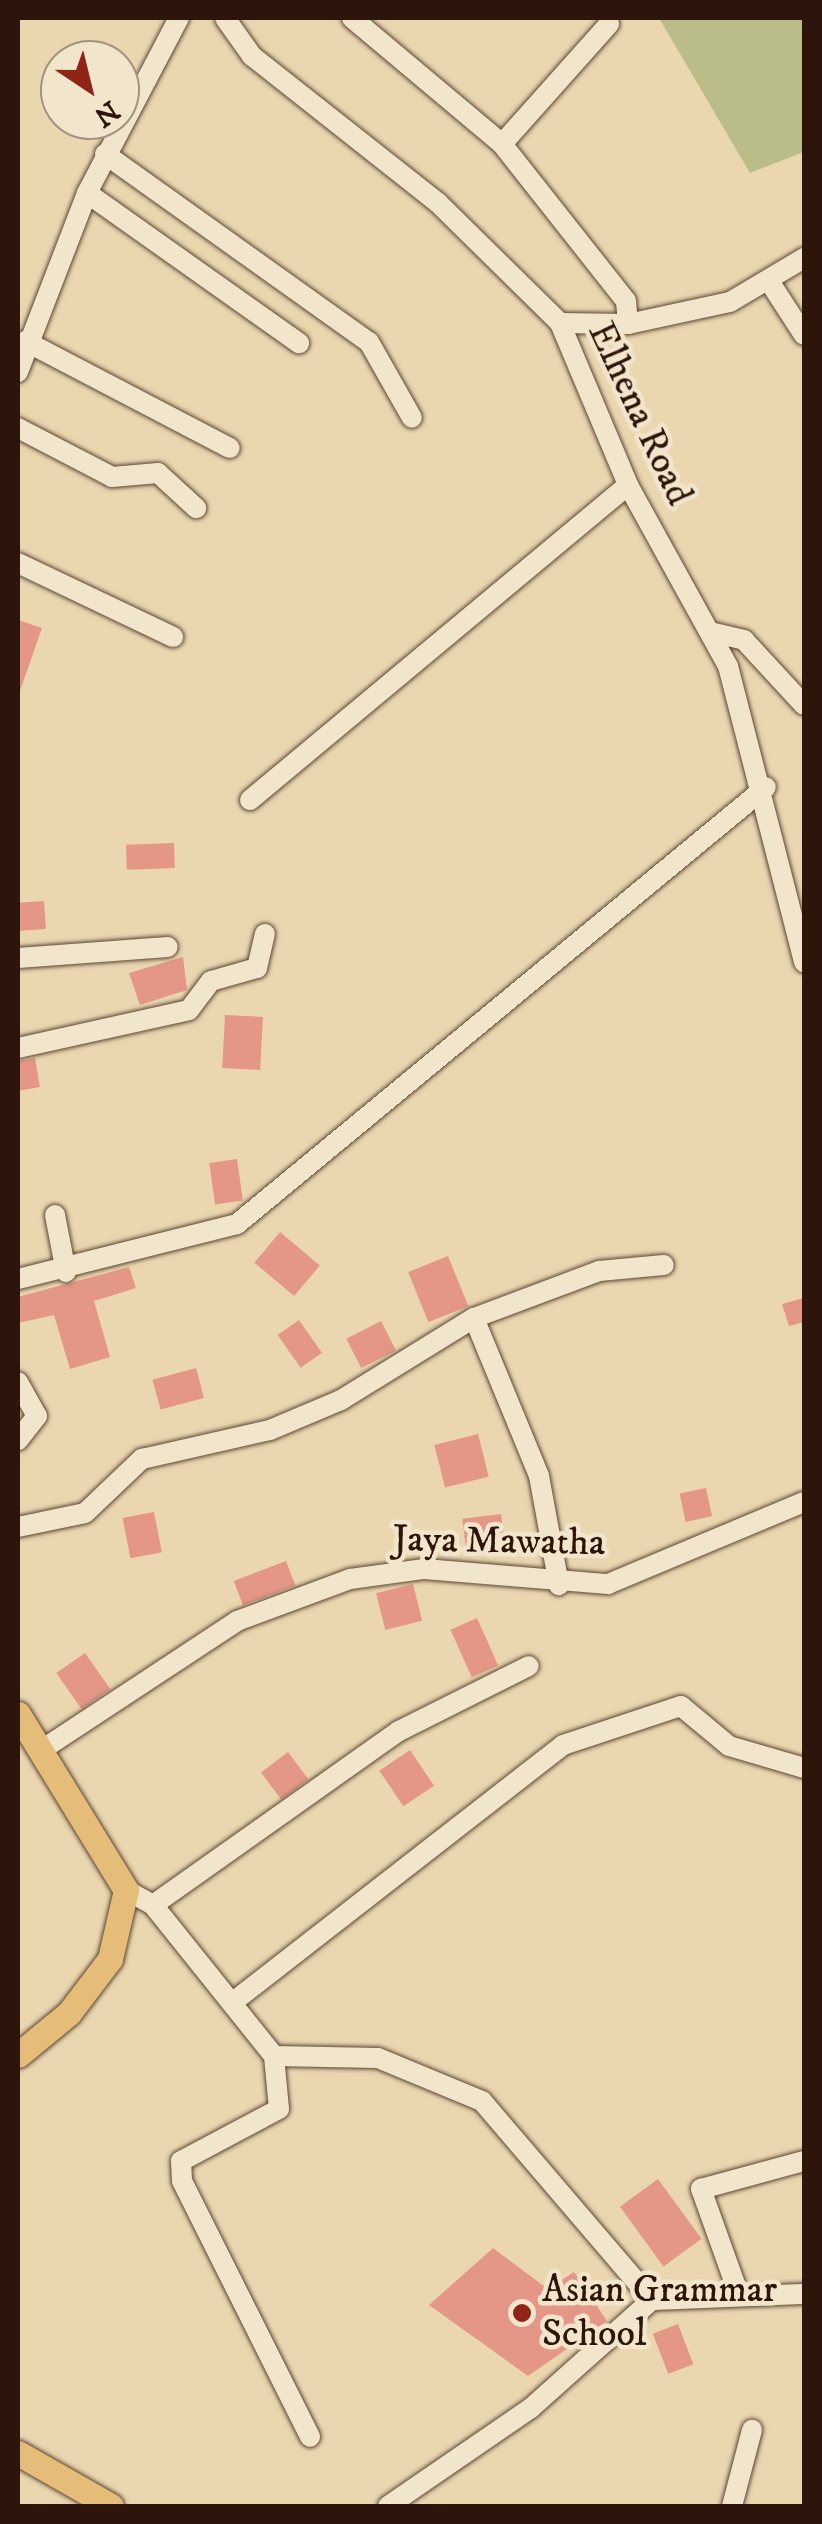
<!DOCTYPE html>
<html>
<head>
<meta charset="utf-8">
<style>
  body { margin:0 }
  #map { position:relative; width:822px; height:2524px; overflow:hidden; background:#ead7b0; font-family:"IM FELL DW Pica",serif }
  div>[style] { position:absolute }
  .green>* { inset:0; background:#bbbd88 }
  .building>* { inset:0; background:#e49787; transform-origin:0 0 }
  .roads { filter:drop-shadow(0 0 2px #5c4634) drop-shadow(0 0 2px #5c4634) }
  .minor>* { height:20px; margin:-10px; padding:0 10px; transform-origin:10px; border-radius:10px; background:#f1e5cc }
  .major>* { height:25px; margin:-12.5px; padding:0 12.5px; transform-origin:12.5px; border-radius:12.5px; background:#e5bc78 }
  .dots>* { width:28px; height:28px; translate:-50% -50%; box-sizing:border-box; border:5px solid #f1e5cc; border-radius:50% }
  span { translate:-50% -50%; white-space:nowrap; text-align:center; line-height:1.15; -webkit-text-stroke:9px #f1e5cc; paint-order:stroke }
  .street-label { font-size:38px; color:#2d150b }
  .poi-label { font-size:38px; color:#2d150b }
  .left { translate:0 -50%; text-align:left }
  .frame { position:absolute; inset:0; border:20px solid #2d150b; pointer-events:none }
  .north { position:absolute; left:40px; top:40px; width:100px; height:100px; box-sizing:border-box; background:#f1e5cc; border:2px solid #a3927f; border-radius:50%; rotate:145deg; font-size:28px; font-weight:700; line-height:40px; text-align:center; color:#2d150b }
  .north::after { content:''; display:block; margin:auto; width:35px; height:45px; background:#8f2418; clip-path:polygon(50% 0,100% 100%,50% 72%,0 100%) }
</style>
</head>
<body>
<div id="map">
  <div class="green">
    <div style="clip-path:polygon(659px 18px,804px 18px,804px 152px,750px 173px)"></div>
  </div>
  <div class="building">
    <div style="clip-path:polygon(18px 620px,42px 628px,20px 691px,18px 690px)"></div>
    <div style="left:174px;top:843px;width:25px;height:48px;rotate:88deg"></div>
    <div style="left:44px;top:901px;width:28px;height:26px;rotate:86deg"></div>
    <div style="clip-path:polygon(183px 957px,187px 990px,140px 1005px,129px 973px)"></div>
    <div style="left:225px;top:1015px;width:38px;height:53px;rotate:3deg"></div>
    <div style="clip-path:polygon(35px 1058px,40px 1087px,18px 1091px,18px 1061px)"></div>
    <div style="left:237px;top:1159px;width:42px;height:28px;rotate:82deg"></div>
    <div style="left:280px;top:1232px;width:52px;height:40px;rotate:40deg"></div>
    <div style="left:448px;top:1256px;width:54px;height:43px;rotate:68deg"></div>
    <div style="clip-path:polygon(129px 1267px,136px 1288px,94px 1301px,110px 1357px,70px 1369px,54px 1315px,18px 1323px,18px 1297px)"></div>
    <div style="clip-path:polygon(804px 1298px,804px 1322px,789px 1326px,782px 1304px)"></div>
    <div style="left:299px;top:1320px;width:40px;height:26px;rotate:55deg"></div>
    <div style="left:381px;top:1321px;width:33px;height:39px;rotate:63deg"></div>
    <div style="left:196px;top:1368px;width:31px;height:45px;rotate:75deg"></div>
    <div style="left:478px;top:1434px;width:44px;height:45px;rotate:76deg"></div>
    <div style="left:706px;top:1488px;width:29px;height:27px;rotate:78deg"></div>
    <div style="left:154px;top:1512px;width:41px;height:32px;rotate:79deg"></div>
    <div style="left:501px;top:1514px;width:33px;height:39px;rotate:83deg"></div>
    <div style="left:286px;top:1561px;width:26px;height:56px;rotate:69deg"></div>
    <div style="left:413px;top:1584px;width:38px;height:38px;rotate:76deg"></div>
    <div style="left:477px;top:1618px;width:52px;height:29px;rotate:66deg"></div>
    <div style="left:85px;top:1653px;width:44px;height:35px;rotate:55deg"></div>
    <div style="left:410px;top:1750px;width:43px;height:37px;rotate:56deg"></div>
    <div style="left:288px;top:1752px;width:34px;height:34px;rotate:53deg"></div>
    <div style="left:658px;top:2179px;width:74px;height:47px;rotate:54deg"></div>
    <div style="clip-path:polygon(493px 2248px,548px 2289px,574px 2272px,607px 2321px,528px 2376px,429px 2305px)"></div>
    <div style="left:678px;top:2324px;width:43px;height:27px;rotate:69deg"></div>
  </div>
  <div class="roads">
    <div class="minor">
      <div style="left:225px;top:18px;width:47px;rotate:54.6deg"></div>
      <div style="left:252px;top:56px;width:237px;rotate:38.3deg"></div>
      <div style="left:438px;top:203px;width:171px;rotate:44.5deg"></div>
      <div style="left:560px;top:323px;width:176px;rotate:67.2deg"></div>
      <div style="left:628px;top:485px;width:207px;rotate:61.1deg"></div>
      <div style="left:728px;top:666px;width:306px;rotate:75.6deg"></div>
      <div style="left:352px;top:18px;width:196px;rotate:40deg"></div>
      <div style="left:502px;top:144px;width:200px;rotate:51.7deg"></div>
      <div style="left:626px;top:301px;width:23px;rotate:85deg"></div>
      <div style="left:502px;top:144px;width:161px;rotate:-48.3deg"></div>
      <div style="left:105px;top:154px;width:324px;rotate:35.5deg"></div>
      <div style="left:369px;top:342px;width:87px;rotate:60.5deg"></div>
      <div style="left:87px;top:193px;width:260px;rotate:35.3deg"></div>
      <div style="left:769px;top:281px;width:64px;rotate:57.1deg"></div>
      <div style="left:560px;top:323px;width:68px;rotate:0.8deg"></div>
      <div style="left:628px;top:324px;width:104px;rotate:-12.2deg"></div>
      <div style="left:730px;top:302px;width:86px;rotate:-30.7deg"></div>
      <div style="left:25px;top:341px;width:231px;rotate:27.6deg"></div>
      <div style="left:18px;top:372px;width:192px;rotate:-68.9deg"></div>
      <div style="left:87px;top:193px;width:198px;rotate:-62.3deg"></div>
      <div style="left:18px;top:428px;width:106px;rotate:27.5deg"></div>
      <div style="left:112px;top:477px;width:46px;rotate:-5deg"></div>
      <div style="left:158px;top:473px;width:52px;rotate:42.6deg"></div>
      <div style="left:18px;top:563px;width:172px;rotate:25.5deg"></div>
      <div style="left:710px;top:632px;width:35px;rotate:13deg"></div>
      <div style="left:744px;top:640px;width:88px;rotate:47.3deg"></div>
      <div style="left:250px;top:800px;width:492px;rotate:-39.8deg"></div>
      <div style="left:18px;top:958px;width:150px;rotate:-4.2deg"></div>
      <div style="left:18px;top:1048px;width:175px;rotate:-12.5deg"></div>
      <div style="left:189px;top:1010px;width:36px;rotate:-53deg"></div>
      <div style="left:211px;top:981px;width:48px;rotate:-15.8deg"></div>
      <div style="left:257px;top:968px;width:35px;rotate:-77deg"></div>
      <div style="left:55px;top:1215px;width:58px;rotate:79.1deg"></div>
      <div style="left:18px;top:1279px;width:226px;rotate:-14.1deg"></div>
      <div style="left:237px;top:1224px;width:686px;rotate:-39.56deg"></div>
      <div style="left:474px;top:1318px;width:171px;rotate:67.6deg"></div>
      <div style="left:539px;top:1476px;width:111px;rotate:79.6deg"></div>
      <div style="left:18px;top:1382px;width:39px;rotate:61deg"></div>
      <div style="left:37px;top:1416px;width:31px;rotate:128deg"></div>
      <div style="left:18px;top:1527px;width:68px;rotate:-11.8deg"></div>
      <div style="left:85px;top:1513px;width:79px;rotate:-43.5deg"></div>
      <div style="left:142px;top:1459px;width:131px;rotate:-12.8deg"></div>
      <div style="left:270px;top:1430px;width:77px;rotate:-22.9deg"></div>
      <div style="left:341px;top:1400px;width:156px;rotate:-31.7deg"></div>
      <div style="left:474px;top:1318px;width:134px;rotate:-20.6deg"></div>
      <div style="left:599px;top:1271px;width:65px;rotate:-5.3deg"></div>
      <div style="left:43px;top:1749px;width:232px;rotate:-33.4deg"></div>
      <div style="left:237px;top:1621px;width:121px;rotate:-20.4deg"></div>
      <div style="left:350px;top:1579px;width:75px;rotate:-7.7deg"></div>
      <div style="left:424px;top:1569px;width:185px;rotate:4.7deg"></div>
      <div style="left:608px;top:1584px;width:212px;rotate:-22.7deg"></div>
      <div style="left:126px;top:1890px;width:31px;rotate:29deg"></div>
      <div style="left:153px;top:1905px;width:193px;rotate:51.3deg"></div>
      <div style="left:274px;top:2056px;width:104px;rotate:1.1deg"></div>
      <div style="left:378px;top:2058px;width:113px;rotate:22.5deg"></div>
      <div style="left:482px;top:2101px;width:262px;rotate:49.5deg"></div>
      <div style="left:652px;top:2300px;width:152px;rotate:-2.3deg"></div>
      <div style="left:153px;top:1905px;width:301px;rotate:-35.3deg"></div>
      <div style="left:399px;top:1731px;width:145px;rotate:-26.6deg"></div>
      <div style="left:233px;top:2002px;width:418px;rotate:-37.9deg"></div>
      <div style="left:563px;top:1745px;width:124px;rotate:-18.3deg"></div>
      <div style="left:681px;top:1706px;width:62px;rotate:39.8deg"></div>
      <div style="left:729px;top:1746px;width:78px;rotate:16.3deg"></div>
      <div style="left:274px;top:2056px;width:53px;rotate:84.6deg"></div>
      <div style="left:279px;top:2109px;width:111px;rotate:152deg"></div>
      <div style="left:181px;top:2161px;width:20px;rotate:87deg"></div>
      <div style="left:182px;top:2181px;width:286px;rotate:63.4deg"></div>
      <div style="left:739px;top:2295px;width:113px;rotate:-109.7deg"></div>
      <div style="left:701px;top:2189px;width:107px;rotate:-15.2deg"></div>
      <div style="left:388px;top:2506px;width:173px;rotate:-34.4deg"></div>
      <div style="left:531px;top:2408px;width:162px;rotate:-41.8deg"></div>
      <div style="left:732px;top:2506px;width:79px;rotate:-75.3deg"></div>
    </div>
    <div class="major">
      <div style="left:18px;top:1714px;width:206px;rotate:58.5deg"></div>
      <div style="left:126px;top:1890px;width:71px;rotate:103.1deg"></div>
      <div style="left:110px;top:1959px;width:68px;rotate:127.2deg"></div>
      <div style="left:69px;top:2013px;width:66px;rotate:140.5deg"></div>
      <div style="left:18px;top:2453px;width:107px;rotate:29.7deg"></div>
    </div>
  </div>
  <div class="dots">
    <div style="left:522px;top:2313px;background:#8f2418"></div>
  </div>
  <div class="street-label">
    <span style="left:639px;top:414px;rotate:65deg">Elhena Road</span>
    <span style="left:499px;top:1542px;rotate:1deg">Jaya Mawatha</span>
  </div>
  <div class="poi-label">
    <span class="left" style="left:542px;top:2313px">Asian Grammar<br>School</span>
  </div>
  <div class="frame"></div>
  <div class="north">N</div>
</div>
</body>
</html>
